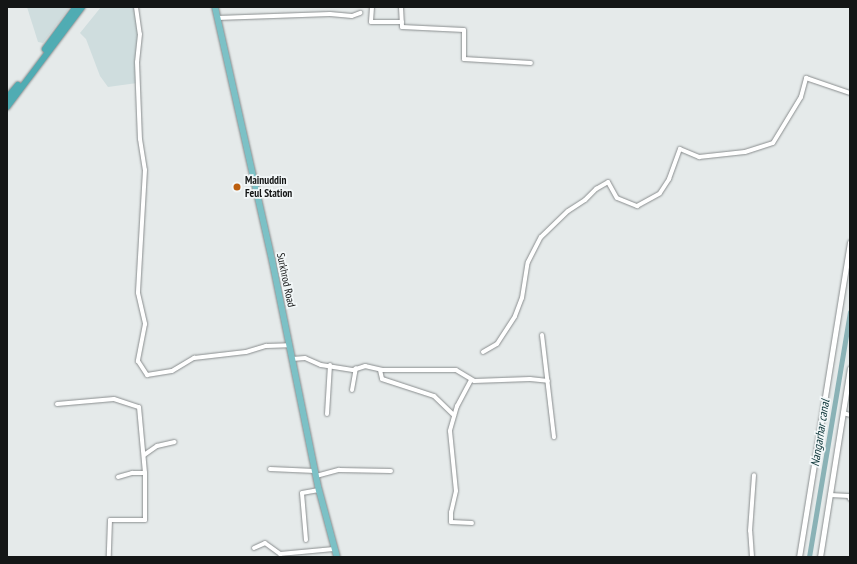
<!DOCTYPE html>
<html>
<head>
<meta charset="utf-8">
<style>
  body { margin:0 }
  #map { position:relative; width:857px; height:564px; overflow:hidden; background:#e5eaea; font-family:"PT Sans Narrow",sans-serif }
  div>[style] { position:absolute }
  .built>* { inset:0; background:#cfddde }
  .canal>* { height:4.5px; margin:-2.25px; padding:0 2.25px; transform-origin:2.25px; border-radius:2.25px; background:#8ab2b6 }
  .roads { filter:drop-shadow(0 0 1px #898d8e) drop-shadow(0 0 1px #898d8e) }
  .minor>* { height:4px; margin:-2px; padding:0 2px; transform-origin:2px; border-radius:2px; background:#fff }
  .tertiary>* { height:5px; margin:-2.5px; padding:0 2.5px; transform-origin:2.5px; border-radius:2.5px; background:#fff }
  .primary>* { height:6px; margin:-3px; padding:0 3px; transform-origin:3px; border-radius:3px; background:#7cc1c6 }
  .trunk>* { height:6px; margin:-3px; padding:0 3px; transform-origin:3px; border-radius:3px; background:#50acb3 }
  .dots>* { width:11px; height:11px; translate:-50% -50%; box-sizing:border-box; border:2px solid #f2f7f8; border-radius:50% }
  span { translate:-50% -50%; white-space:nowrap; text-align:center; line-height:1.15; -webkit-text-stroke:3.5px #f2f7f8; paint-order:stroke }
  .poi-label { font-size:11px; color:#141616; font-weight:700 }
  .left { translate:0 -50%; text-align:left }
  .street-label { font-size:11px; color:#141616 }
  .water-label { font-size:12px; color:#073134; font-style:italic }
  .frame { position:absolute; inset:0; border:8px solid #141616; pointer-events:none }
</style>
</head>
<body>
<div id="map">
  <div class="built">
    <div style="clip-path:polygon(27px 7px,70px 7px,43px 43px,38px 42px)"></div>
    <div style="clip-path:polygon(101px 7px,135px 7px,140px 37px,137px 83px,108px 87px,100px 76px,86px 39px,80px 33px)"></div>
  </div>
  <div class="canal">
    <div style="left:809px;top:557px;width:248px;rotate:-80.5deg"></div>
  </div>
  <div class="roads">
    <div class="minor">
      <div style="left:136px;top:7px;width:27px;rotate:82deg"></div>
      <div style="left:140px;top:34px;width:28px;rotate:96deg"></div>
      <div style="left:137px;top:62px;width:77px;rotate:87.8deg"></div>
      <div style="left:140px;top:139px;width:31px;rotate:81deg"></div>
      <div style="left:145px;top:170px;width:123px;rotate:93.3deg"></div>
      <div style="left:138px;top:293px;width:32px;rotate:77deg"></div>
      <div style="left:145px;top:324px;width:38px;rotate:101deg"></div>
      <div style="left:138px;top:361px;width:17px;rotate:57deg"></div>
      <div style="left:147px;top:375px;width:25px;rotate:-9deg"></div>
      <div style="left:172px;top:371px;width:26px;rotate:-31deg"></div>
      <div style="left:194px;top:358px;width:52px;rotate:-6.6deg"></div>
      <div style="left:246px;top:352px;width:21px;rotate:-17deg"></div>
      <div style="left:266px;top:346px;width:23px;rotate:-2deg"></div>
      <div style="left:372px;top:7px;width:15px;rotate:94deg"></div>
      <div style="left:371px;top:22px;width:31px"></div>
      <div style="left:401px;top:7px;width:20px;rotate:87deg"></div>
      <div style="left:402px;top:27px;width:62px;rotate:2.8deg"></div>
      <div style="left:464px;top:30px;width:29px;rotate:90deg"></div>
      <div style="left:464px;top:59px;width:67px;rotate:3.4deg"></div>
      <div style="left:217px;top:18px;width:113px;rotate:-2deg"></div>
      <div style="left:330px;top:14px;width:22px;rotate:5deg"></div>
      <div style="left:352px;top:16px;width:9px;rotate:-21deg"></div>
      <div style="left:542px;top:335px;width:103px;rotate:83.3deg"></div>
      <div style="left:483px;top:352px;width:16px;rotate:-30deg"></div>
      <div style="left:497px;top:344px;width:33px;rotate:-57deg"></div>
      <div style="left:515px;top:316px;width:19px;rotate:-69deg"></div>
      <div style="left:522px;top:298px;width:36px;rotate:-81deg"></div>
      <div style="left:528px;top:262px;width:28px;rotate:-63deg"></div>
      <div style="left:541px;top:237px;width:37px;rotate:-44deg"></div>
      <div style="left:568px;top:211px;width:20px;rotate:-33deg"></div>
      <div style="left:585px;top:200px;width:16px;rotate:-45deg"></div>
      <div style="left:596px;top:189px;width:14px;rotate:-30deg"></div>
      <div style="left:608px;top:182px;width:18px;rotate:61deg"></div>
      <div style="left:617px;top:198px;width:22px;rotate:22deg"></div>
      <div style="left:637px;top:206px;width:26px;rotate:-29deg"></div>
      <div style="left:660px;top:193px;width:17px;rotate:-57deg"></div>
      <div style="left:669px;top:179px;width:32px;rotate:-70deg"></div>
      <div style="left:680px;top:149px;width:21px;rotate:23deg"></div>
      <div style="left:699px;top:157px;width:46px;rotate:-6.2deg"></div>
      <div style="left:745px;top:152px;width:29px;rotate:-18deg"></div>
      <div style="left:773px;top:143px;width:54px;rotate:-58.7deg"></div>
      <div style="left:801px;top:97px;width:20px;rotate:-75deg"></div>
      <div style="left:806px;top:78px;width:46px;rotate:18.8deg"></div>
      <div style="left:292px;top:359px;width:13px;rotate:-4deg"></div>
      <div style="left:305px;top:358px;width:17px;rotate:24deg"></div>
      <div style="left:321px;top:365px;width:32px;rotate:9deg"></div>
      <div style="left:353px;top:370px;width:13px;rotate:-18deg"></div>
      <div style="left:365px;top:366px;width:18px;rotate:13deg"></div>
      <div style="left:383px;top:370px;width:73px"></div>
      <div style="left:456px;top:370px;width:21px;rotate:31deg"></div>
      <div style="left:474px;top:381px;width:56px;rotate:-2deg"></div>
      <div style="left:530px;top:379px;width:18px;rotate:6deg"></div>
      <div style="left:380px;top:370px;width:9px;rotate:77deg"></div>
      <div style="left:382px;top:379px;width:55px;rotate:18.1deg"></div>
      <div style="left:434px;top:396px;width:28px;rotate:44deg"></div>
      <div style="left:471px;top:380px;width:30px;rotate:118deg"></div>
      <div style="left:457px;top:406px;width:26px;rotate:106deg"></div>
      <div style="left:450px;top:431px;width:60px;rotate:84.3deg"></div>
      <div style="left:456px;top:491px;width:22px;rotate:103deg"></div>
      <div style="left:451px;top:512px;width:10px;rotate:90deg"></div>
      <div style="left:451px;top:522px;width:21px;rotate:3deg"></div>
      <div style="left:352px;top:390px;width:22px;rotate:-80deg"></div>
      <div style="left:57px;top:404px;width:57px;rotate:-5deg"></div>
      <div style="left:114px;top:399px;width:26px;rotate:18deg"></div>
      <div style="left:139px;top:407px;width:66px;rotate:84.8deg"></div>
      <div style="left:145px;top:473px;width:47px;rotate:90deg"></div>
      <div style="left:145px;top:520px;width:35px;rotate:180deg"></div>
      <div style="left:110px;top:520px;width:37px;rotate:92deg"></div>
      <div style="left:843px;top:413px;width:7px;rotate:16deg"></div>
      <div style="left:327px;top:414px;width:49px;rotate:-86.5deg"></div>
      <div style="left:144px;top:455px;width:16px;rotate:-35deg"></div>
      <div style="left:157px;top:446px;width:18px;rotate:-13deg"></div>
      <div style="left:270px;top:469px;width:45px;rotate:2.5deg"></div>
      <div style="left:316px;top:476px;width:24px;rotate:-15deg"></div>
      <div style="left:339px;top:470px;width:52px;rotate:1.1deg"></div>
      <div style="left:118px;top:477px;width:15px;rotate:-16deg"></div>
      <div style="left:132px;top:473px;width:13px"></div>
      <div style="left:830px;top:495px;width:19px;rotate:3deg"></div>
      <div style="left:849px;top:496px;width:3px;rotate:72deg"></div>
      <div style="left:306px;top:540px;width:47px;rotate:-94.9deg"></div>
      <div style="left:302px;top:493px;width:17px;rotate:-10deg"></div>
      <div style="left:254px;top:548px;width:12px;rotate:-24deg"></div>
      <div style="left:265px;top:543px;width:19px;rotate:36deg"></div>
      <div style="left:280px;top:554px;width:54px;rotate:-5.3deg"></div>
      <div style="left:752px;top:557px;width:26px;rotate:-94deg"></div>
      <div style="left:750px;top:531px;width:56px;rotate:-85.9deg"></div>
    </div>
    <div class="tertiary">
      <div style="left:799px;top:557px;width:319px;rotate:-80.8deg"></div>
      <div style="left:820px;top:557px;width:191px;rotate:-81deg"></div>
    </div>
    <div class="primary">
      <div style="left:215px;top:7px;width:259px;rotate:77.3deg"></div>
      <div style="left:272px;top:260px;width:235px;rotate:78.5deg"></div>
      <div style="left:319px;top:490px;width:69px;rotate:75deg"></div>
    </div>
    <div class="trunk">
      <div style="left:45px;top:49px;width:52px;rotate:-53.6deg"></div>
      <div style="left:7px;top:98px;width:17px;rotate:-50deg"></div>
      <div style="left:7px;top:107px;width:125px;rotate:-53.1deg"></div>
    </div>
  </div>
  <div class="dots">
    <div style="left:237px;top:187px;background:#bc5f0f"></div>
  </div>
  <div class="poi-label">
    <span class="left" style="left:245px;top:187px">Mainuddin<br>Feul Station</span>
  </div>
  <div class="street-label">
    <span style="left:286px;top:280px;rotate:78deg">Surkhrod Road</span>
  </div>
  <div class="water-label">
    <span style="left:820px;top:433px;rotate:-81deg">Nangarhar canal</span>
  </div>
  <div class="frame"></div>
</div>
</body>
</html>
